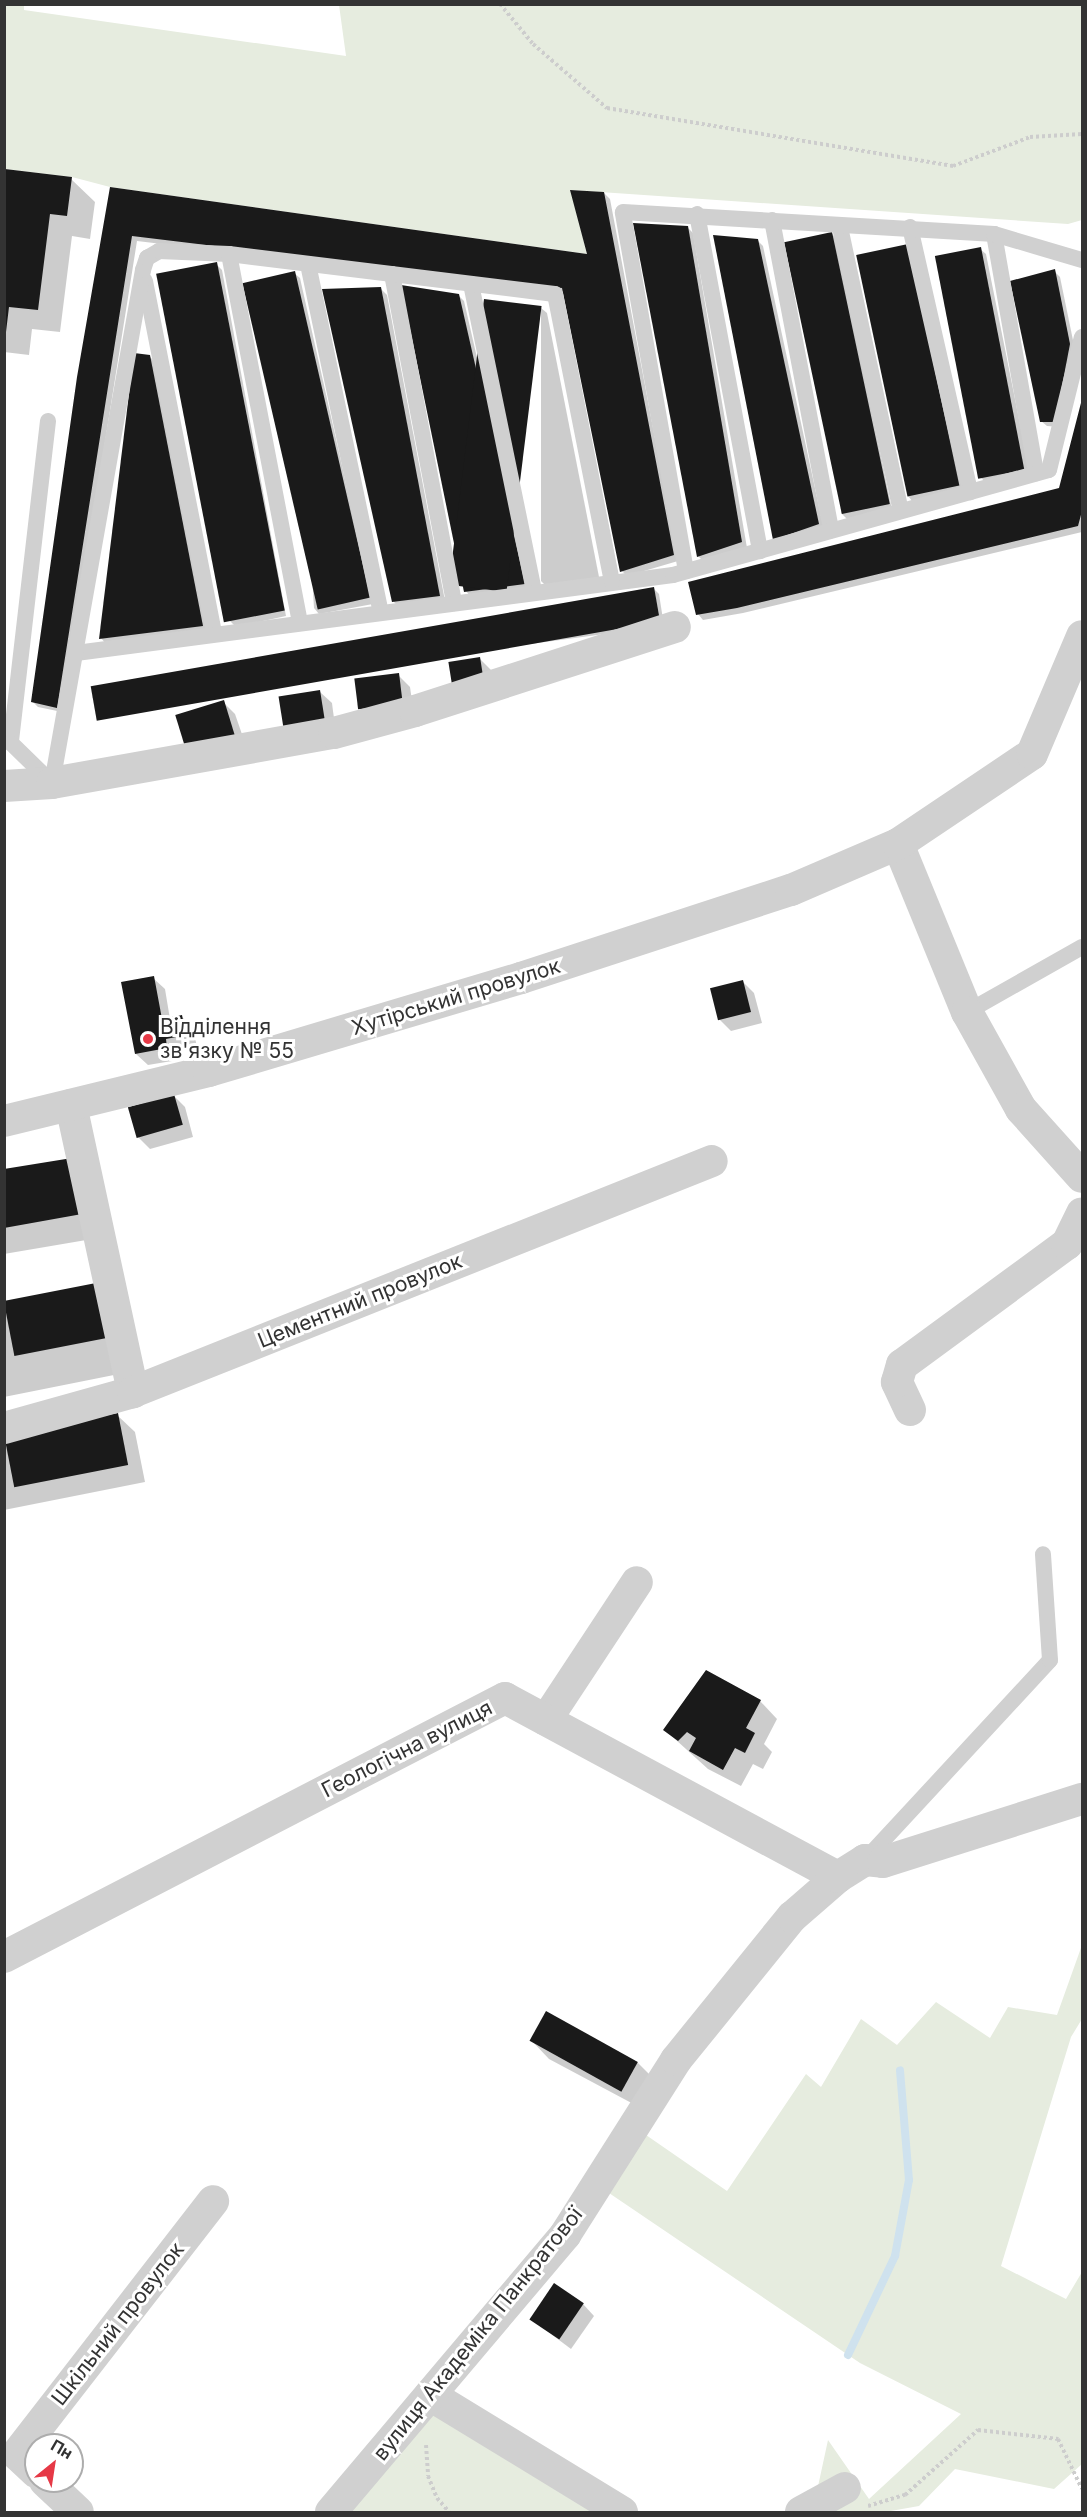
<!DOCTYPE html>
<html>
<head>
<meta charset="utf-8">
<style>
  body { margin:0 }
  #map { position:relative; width:1087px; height:2517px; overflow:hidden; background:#fff; font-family:Inter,sans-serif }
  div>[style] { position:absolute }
  .green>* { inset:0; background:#e6ecdf }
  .shadow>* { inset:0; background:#0003 }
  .stream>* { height:8px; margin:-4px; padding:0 4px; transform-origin:4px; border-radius:4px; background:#cfe2ee }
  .building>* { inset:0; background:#1a1a1a; transform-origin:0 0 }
  .path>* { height:4px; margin-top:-2px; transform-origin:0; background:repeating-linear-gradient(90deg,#cdcdcd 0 3px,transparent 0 6px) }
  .lane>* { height:16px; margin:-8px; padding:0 8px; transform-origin:8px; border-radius:8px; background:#d0d0d0 }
  .street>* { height:32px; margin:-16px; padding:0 16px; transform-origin:16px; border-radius:16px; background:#d0d0d0 }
  .dots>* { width:16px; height:16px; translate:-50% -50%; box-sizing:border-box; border:3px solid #fff; border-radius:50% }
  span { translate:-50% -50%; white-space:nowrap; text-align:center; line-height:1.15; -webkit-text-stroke:6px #fff; paint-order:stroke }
  .street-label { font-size:21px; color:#333 }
  .poi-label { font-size:21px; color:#333 }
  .left { translate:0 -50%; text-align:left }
  .frame { position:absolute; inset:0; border:6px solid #333; pointer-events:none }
  .north { position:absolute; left:24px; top:2433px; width:60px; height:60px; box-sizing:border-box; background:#fff; border:2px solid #adadad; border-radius:50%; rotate:30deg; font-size:16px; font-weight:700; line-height:24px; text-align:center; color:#333 }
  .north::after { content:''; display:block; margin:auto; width:21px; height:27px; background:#e63946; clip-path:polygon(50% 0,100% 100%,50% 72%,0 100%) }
</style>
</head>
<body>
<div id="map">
  <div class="green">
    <div style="clip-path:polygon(5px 5px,24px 5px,24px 10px,346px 56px,339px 5px,1082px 5px,1082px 220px,1068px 224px,571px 190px,587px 254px,110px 187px,72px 177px,5px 169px)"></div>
    <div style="clip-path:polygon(1082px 1945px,1082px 2019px,1071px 2037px,1001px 2266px,1066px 2299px,1082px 2272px,1082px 2464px,1054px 2489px,955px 2469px,919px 2506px,885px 2512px,818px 2512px,817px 2491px,828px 2440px,869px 2499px,961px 2414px,860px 2363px,609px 2193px,646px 2135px,727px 2191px,806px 2074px,821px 2087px,861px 2019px,897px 2045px,936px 2002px,990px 2038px,1008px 2007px,1057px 2015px)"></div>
    <div style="clip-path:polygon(433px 2404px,611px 2512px,344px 2512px)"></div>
  </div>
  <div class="shadow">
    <div style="clip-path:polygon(4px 171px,71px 179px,95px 202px,90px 239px,72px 236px,60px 332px,32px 329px,29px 355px,4px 352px)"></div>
    <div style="clip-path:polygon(111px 188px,589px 256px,604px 193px,610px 199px,678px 561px,627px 576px,622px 571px,564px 292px,137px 241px,62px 712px,38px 707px,32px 701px)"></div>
    <div style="clip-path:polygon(687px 227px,693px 233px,747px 548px,704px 562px,698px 556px)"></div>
    <div style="clip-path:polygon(831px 233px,837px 239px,892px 510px,847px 519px,841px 513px)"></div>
    <div style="clip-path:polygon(757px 240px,763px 246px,824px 530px,779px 545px)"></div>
    <div style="clip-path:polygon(908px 245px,963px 492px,913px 502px,908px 496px)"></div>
    <div style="clip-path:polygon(980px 249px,986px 254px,1030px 474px,987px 483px,981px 478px)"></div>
    <div style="clip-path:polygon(216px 264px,222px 270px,286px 616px,236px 627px,230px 621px)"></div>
    <div style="clip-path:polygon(1054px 271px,1060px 277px,1075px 350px,1060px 427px,1047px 426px,1041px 421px)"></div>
    <div style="clip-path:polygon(294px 273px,300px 278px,373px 604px,319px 614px,314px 608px)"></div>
    <div style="clip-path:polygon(381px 289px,387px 295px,445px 601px,399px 607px,394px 602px)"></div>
    <div style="clip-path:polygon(459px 296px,464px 301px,530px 589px,471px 597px,466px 591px)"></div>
    <div style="clip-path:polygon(541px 308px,547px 313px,600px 582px,547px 587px,541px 581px)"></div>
    <div style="clip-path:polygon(149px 356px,155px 362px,207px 631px,106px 644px,101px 638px)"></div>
    <div style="clip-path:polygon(1082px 402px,1082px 532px,743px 613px,703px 620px,698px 614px,1060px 489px)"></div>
    <div style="clip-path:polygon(654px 589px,659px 594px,664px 626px,98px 702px,92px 697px)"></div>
    <div style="clip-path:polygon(480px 659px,492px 671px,464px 696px)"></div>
    <div style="clip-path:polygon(398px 675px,410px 687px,414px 715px,371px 720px,360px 709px)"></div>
    <div style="clip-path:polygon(320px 692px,332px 703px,337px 742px,297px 747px)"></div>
    <div style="clip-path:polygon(223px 702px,235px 714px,246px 746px,200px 761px)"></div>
    <div style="clip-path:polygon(153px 978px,165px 989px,170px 1019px,181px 1016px,193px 1028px,197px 1047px,177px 1050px,178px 1060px,148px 1065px,136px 1054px)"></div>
    <div style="clip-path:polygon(742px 981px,754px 993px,762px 1023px,731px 1031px,719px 1019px)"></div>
    <div style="clip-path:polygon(173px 1095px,185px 1107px,193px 1137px,150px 1149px,138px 1137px)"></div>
    <div style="clip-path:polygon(72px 1159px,104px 1237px,4px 1254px,4px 1171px)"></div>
    <div style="clip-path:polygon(96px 1285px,139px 1370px,4px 1397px,4px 1303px)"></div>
    <div style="clip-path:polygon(117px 1415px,135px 1432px,145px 1482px,4px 1510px,4px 1437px)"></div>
    <div style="clip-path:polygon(760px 1701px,777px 1719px,764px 1744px,772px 1752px,763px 1769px,753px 1764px,741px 1786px,708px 1769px,665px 1730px)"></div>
    <div style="clip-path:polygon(532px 2041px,637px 2062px,654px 2079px,639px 2107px,549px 2059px)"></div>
    <div style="clip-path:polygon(583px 2304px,594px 2316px,571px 2349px,531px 2319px)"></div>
  </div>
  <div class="stream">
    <div style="left:848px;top:2355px;width:110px;rotate:-64.6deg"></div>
    <div style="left:895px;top:2256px;width:77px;rotate:-79.6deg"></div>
    <div style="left:909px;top:2180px;width:110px;rotate:-94.7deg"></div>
  </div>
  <div class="building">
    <div style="clip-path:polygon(5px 169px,72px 177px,67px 216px,50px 214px,38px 310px,9px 307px,6px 332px)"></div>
    <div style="clip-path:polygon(110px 187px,587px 254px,570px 190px,604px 192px,674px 555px,620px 572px,562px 288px,132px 236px,57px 708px,31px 702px,77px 377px)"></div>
    <div style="clip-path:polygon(633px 223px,688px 226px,742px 542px,697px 557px)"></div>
    <div style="left:832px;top:232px;width:278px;height:49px;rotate:78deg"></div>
    <div style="clip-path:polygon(713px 235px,758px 239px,819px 524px,773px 540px)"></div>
    <div style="left:908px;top:244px;width:247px;height:53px;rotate:78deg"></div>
    <div style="left:981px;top:247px;width:227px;height:47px;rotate:79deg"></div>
    <div style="left:217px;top:262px;width:355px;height:62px;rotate:79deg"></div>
    <div style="clip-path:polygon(1055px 269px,1070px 344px,1055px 422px,1040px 422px,1010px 281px)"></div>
    <div style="left:295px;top:271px;width:335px;height:54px;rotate:77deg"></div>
    <div style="clip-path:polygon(401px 285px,459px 294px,525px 584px,464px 592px)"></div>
    <div style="clip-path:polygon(381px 287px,440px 596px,392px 602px,322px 289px)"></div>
    <div style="left:484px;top:299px;width:58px;height:288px;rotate:7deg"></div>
    <div style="clip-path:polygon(134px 353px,150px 355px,203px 626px,99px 639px)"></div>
    <div style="clip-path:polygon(1082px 399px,1082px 511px,1078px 526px,737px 608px,696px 615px,688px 582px,1059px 488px)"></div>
    <div style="left:654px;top:587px;width:35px;height:572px;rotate:80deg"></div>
    <div style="left:480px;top:657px;width:24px;height:32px;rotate:81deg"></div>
    <div style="left:399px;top:673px;width:31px;height:45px;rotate:83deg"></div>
    <div style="left:320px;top:690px;width:40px;height:42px;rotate:81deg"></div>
    <div style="left:224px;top:700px;width:37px;height:51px;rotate:73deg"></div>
    <div style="clip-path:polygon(154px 976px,162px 1019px,182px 1015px,186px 1035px,166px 1039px,167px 1048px,135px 1054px,121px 982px)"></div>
    <div style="left:743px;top:980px;width:33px;height:34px;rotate:76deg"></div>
    <div style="left:174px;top:1094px;width:32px;height:48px;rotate:74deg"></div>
    <div style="clip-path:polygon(72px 1158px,82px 1214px,4px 1228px,4px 1169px)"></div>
    <div style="left:96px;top:1283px;width:56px;height:94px;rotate:79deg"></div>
    <div style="left:118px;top:1413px;width:53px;height:116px;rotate:79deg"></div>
    <div style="clip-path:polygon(706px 1670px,761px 1700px,746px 1728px,755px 1733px,745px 1753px,735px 1748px,723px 1770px,689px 1751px,696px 1738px,687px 1732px,678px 1741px,663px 1730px)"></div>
    <div style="left:546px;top:2011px;width:105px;height:34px;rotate:29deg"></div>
    <div style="left:554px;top:2283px;width:36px;height:44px;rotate:34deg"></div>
  </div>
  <div class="path">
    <div style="left:500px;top:4px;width:52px;rotate:50.5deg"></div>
    <div style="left:533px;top:44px;width:98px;rotate:40.9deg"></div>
    <div style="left:607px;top:108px;width:351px;rotate:9.5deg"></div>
    <div style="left:953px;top:166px;width:82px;rotate:-20.6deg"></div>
    <div style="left:1030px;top:137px;width:52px;rotate:-3.3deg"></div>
    <div style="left:426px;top:2445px;width:31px;rotate:86deg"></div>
    <div style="left:428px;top:2476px;width:24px;rotate:68deg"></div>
    <div style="left:437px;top:2498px;width:18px;rotate:49deg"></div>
    <div style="left:868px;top:2506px;width:39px;rotate:-17deg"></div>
    <div style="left:905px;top:2495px;width:98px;rotate:-41.7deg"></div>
    <div style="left:978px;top:2430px;width:81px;rotate:6.4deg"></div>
    <div style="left:1058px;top:2439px;width:55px;rotate:64.4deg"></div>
  </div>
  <div class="lane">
    <div style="left:697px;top:214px;width:343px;rotate:79.4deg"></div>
    <div style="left:772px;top:220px;width:316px;rotate:79.2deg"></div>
    <div style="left:840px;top:227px;width:290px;rotate:77.9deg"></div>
    <div style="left:910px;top:227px;width:272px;rotate:77.2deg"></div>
    <div style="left:994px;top:234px;width:243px;rotate:80deg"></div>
    <div style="left:229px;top:254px;width:375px;rotate:79.1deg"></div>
    <div style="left:308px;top:264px;width:356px;rotate:78.2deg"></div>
    <div style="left:392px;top:274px;width:335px;rotate:79.3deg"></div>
    <div style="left:145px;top:281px;width:359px;rotate:78.9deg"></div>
    <div style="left:471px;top:284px;width:314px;rotate:78.4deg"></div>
    <div style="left:48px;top:421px;width:324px;rotate:96.6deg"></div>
    <div style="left:11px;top:743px;width:57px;rotate:44.3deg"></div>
    <div style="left:686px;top:571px;width:364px;rotate:-100deg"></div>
    <div style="left:623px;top:212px;width:372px;rotate:3.4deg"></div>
    <div style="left:994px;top:234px;width:92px;rotate:16.5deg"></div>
    <div style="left:76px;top:653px;width:602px;rotate:-7.44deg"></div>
    <div style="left:673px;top:575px;width:390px;rotate:-15.6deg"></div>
    <div style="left:1049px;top:470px;width:137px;rotate:-76.1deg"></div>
    <div style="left:52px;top:783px;width:521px;rotate:-79.94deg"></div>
    <div style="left:143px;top:270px;width:13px;rotate:-72deg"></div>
    <div style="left:147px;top:258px;width:14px;rotate:-30deg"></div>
    <div style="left:159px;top:251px;width:70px;rotate:2.5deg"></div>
    <div style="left:229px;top:254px;width:328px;rotate:7deg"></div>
    <div style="left:555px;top:294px;width:294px;rotate:78.8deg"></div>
    <div style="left:967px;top:1012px;width:132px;rotate:-29.5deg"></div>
    <div style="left:865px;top:1860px;width:272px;rotate:-47.2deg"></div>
    <div style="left:1050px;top:1660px;width:106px;rotate:-93.8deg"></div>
  </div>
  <div class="street">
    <div style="left:4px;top:786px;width:48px;rotate:-3.6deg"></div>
    <div style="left:52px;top:783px;width:286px;rotate:-10.1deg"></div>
    <div style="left:334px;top:733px;width:84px;rotate:-15.2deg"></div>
    <div style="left:415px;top:711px;width:273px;rotate:-17.9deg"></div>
    <div style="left:898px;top:844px;width:182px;rotate:67.7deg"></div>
    <div style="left:967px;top:1012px;width:111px;rotate:60.9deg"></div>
    <div style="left:1021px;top:1109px;width:91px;rotate:48.1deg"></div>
    <div style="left:71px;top:1105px;width:294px;rotate:77.8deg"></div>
    <div style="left:4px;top:1121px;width:211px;rotate:-13.7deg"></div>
    <div style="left:209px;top:1071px;width:326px;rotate:-16.6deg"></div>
    <div style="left:521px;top:978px;width:284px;rotate:-18.1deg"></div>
    <div style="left:791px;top:890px;width:116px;rotate:-23.3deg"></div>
    <div style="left:898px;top:844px;width:161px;rotate:-33.9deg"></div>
    <div style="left:1032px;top:754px;width:128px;rotate:-67deg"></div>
    <div style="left:910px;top:1410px;width:31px;rotate:-115deg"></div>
    <div style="left:897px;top:1382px;width:18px;rotate:-74deg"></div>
    <div style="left:902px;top:1365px;width:205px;rotate:-36.3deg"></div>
    <div style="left:1067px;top:1244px;width:34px;rotate:-64deg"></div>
    <div style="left:4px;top:1428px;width:134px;rotate:-15.6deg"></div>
    <div style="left:133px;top:1392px;width:623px;rotate:-21.75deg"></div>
    <div style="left:546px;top:1720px;width:165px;rotate:-56.6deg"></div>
    <div style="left:4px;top:1957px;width:564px;rotate:-27.34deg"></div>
    <div style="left:505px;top:1698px;width:378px;rotate:28.3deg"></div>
    <div style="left:430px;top:2395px;width:225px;rotate:31.4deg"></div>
    <div style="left:36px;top:2472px;width:26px;rotate:-137deg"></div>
    <div style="left:17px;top:2454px;width:320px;rotate:-52.2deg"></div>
    <div style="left:45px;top:2481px;width:45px;rotate:43.2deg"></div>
    <div style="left:331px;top:2512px;width:363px;rotate:-49.8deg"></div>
    <div style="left:565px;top:2235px;width:207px;rotate:-57.6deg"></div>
    <div style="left:676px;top:2060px;width:184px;rotate:-51deg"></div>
    <div style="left:792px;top:1917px;width:61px;rotate:-41deg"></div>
    <div style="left:838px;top:1877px;width:32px;rotate:-32deg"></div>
    <div style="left:865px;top:1860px;width:18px;rotate:6deg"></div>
    <div style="left:883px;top:1862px;width:209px;rotate:-17.6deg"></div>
    <div style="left:801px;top:2512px;width:50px;rotate:-28.6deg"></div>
  </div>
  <div class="dots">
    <div style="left:148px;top:1039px;background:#e63946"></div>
  </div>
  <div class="street-label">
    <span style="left:456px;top:997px;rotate:-17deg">Хутірський провулок</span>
    <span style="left:360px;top:1301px;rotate:-22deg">Цементний провулок</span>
    <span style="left:407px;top:1749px;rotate:-27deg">Геологічна вулиця</span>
    <span style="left:118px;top:2324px;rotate:-52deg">Шкільний провулок</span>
    <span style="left:478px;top:2334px;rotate:-51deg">вулиця Академіка Панкратової</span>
  </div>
  <div class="poi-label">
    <span class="left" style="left:160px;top:1039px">Відділення<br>зв'язку № 55</span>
  </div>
  <div class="frame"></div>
  <div class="north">Пн</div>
</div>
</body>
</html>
